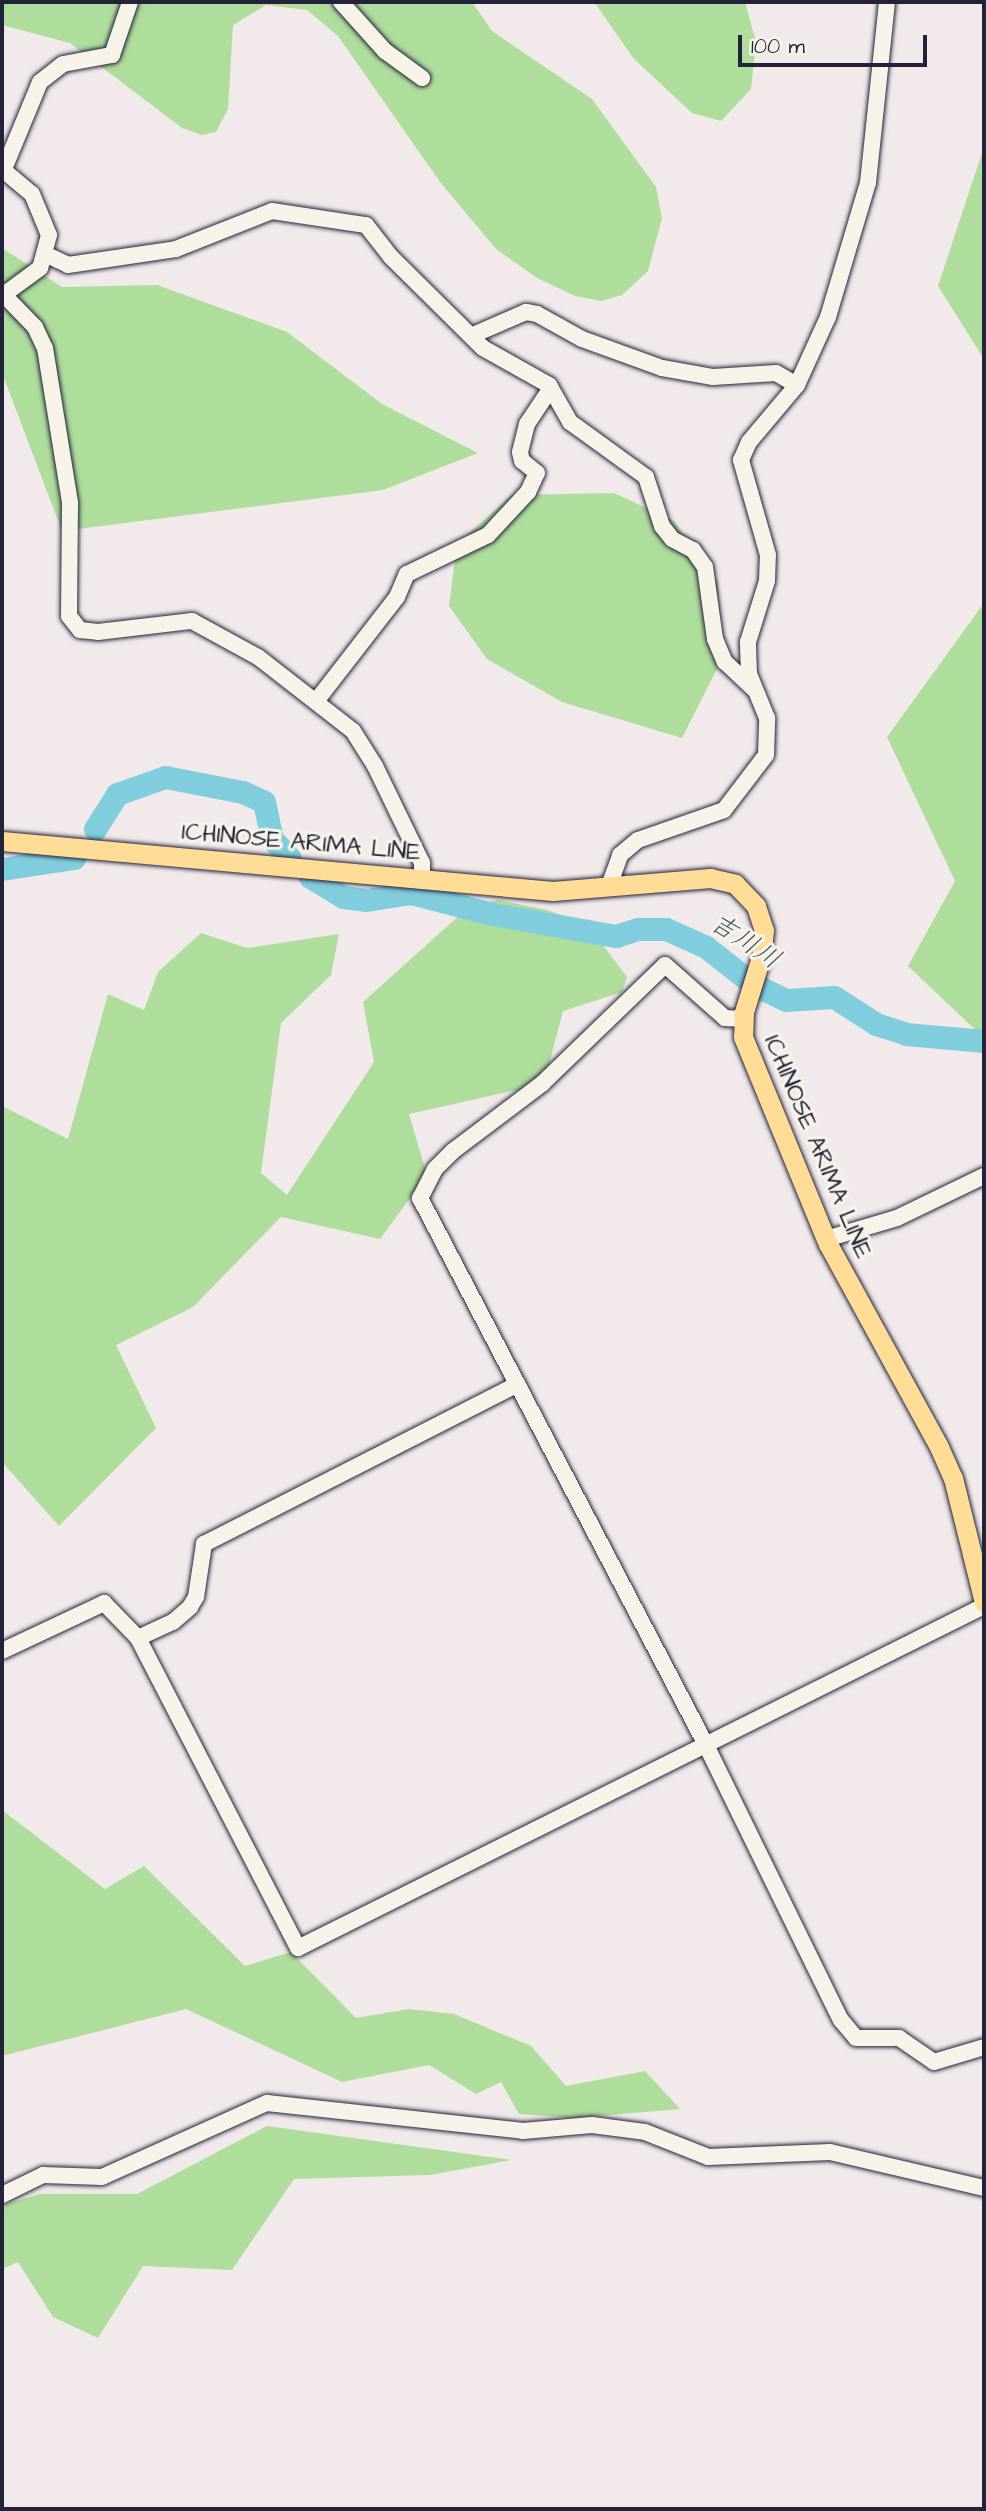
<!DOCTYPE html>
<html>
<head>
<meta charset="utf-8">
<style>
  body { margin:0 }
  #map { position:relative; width:986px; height:2511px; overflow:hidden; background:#f2eaea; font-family:"Architects Daughter","Klee One",sans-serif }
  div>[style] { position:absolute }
  .green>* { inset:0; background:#afdd9c }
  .river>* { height:23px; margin:-11.5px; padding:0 11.5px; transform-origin:11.5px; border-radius:11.5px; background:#80cedd }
  .roads { filter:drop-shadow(0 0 2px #22223b) drop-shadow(0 0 2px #22223b) }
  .minor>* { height:16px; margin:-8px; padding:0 8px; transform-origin:8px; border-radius:8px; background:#f7f3e8 }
  .major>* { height:19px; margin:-9.5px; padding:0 9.5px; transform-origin:9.5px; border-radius:9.5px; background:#ffdd96 }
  span { translate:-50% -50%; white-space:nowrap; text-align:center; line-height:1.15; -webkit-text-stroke:6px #f7f3e8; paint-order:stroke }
  .street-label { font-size:24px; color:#22223b }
  .water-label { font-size:26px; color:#3e566c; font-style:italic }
  .frame { position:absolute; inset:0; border:4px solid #22223b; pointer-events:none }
  .scale { position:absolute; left:738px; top:35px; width:189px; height:32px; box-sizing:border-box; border:4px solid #22223b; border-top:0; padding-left:9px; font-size:21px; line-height:24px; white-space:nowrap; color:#22223b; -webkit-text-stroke:5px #f7f3e8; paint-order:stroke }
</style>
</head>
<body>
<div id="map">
  <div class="green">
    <div style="clip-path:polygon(2px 2px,472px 2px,492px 31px,592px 99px,656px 187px,662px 218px,648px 271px,622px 295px,601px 301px,575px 296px,537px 278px,496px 249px,440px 182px,338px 36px,307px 10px,266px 5px,233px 25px,228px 109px,216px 132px,202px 135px,182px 128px,70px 43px,2px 25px)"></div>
    <div style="clip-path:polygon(594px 2px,745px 2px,756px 42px,751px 89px,721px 121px,692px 113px,634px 59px)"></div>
    <div style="clip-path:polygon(984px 147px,984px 359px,938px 286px)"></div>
    <div style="clip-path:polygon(2px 248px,62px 287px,157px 285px,287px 332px,382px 404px,478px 453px,383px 490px,62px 531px,2px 373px)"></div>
    <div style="clip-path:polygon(614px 493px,674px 521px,718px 582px,723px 657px,682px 738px,562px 702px,487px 659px,449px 606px,457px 544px,512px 495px)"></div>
    <div style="clip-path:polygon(984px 603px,984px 1038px,908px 966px,955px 881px,887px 737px)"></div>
    <div style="clip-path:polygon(499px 900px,547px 910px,588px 925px,627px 977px,622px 992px,563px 1011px,544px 1084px,409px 1114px,427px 1175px,380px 1239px,281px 1217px,193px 1307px,116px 1345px,156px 1428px,59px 1526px,2px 1462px,2px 1106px,68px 1139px,108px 994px,144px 1010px,158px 972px,201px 933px,247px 948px,339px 934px,331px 975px,281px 1023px,261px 1173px,287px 1195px,374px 1062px,363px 1002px,472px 904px)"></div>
    <div style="clip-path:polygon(2px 1810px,105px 1889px,144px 1866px,245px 1966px,291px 1952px,356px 2018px,409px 2009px,454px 2014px,531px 2046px,566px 2086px,645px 2071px,680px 2109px,574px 2118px,519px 2114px,501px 2082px,476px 2094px,429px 2065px,342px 2082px,186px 2009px,2px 2056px)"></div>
    <div style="clip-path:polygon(267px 2126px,511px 2160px,430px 2175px,294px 2179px,232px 2270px,143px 2266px,98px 2338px,53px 2317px,18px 2262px,2px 2269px,2px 2205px,40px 2194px,137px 2194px)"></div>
  </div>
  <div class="river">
    <div style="left:95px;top:829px;width:41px;rotate:-57.8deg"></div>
    <div style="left:117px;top:794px;width:51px;rotate:-19.5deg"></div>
    <div style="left:165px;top:777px;width:79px;rotate:10.9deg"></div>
    <div style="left:243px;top:792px;width:23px;rotate:25deg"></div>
    <div style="left:264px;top:802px;width:38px;rotate:78deg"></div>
    <div style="left:272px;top:839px;width:26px;rotate:47deg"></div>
    <div style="left:2px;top:869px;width:73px;rotate:-8.7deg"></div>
    <div style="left:310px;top:877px;width:39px;rotate:31deg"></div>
    <div style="left:343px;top:897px;width:23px;rotate:7deg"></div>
    <div style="left:366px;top:900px;width:46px;rotate:-8.8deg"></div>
    <div style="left:411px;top:893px;width:84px;rotate:14.5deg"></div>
    <div style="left:492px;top:914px;width:126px;rotate:10.1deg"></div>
    <div style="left:616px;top:936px;width:23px;rotate:-18deg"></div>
    <div style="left:638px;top:929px;width:28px"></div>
    <div style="left:666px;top:929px;width:44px;rotate:24.2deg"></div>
    <div style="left:706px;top:947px;width:60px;rotate:38.2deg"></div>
    <div style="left:753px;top:984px;width:37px;rotate:26deg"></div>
    <div style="left:786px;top:1000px;width:48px;rotate:-3.6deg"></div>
    <div style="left:834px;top:997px;width:50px;rotate:32.7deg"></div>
    <div style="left:876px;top:1024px;width:32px;rotate:18deg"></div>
    <div style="left:906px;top:1034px;width:78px;rotate:5.1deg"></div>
  </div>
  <div class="roads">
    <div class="minor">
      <div style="left:341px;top:2px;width:66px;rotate:48.1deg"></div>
      <div style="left:385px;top:51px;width:46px;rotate:36.1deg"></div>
      <div style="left:2px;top:169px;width:39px;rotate:40deg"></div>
      <div style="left:32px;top:194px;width:44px;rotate:67.5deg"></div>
      <div style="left:49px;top:235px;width:34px;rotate:105deg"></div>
      <div style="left:40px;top:268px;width:47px;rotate:143.6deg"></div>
      <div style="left:4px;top:169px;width:94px;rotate:-67.5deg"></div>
      <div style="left:40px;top:82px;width:29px;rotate:-38deg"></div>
      <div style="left:63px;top:64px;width:50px;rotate:-10.4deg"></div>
      <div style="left:112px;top:55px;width:56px;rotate:-71.2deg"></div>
      <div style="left:47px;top:255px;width:23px;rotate:25deg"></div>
      <div style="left:68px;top:265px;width:109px;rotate:-8.4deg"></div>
      <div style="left:176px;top:249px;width:103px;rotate:-21.6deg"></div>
      <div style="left:272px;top:211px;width:95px;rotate:8.5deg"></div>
      <div style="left:366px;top:225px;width:41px;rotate:52deg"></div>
      <div style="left:391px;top:257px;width:129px;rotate:44.7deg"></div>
      <div style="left:483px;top:348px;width:76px;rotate:29.3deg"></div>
      <div style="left:549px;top:385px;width:43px;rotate:60.4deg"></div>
      <div style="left:570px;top:422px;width:94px;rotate:35.9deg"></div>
      <div style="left:646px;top:477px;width:52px;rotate:71.9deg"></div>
      <div style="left:662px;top:526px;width:16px;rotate:52deg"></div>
      <div style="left:672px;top:539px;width:24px;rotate:28deg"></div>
      <div style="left:693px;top:550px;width:21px;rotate:55deg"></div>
      <div style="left:705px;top:567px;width:73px;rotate:82.1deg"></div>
      <div style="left:715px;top:639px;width:25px;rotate:67deg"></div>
      <div style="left:725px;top:662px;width:40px;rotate:43deg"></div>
      <div style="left:2px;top:293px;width:47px;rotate:45.9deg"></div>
      <div style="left:35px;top:327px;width:23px;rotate:65deg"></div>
      <div style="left:45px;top:348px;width:157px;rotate:80.8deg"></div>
      <div style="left:70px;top:503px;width:113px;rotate:90.5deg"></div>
      <div style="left:69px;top:616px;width:18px;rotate:52deg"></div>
      <div style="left:80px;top:630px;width:18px;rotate:6deg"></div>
      <div style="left:98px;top:632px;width:95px;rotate:-6.7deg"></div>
      <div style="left:192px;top:621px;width:75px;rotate:28.6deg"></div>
      <div style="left:258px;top:657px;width:120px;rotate:37.9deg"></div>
      <div style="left:353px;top:731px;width:41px;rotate:57.8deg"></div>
      <div style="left:375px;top:766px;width:108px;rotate:64.1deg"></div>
      <div style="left:422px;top:863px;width:15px;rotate:90deg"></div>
      <div style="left:473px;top:335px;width:58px;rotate:-23.5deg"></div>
      <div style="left:526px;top:312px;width:11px;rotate:10deg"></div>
      <div style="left:537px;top:314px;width:51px;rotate:29.1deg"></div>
      <div style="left:582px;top:339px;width:85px;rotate:19.9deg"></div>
      <div style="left:662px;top:368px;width:52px;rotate:10deg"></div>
      <div style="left:713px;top:377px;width:63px;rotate:-3.6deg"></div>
      <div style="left:776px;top:373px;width:24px;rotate:30deg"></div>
      <div style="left:317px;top:700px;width:130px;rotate:-52.2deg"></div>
      <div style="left:397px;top:597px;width:25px;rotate:-67deg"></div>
      <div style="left:407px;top:574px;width:90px;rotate:-25.7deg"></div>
      <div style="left:488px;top:535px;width:59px;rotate:-47.1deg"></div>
      <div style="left:528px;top:492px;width:21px;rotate:-65deg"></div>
      <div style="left:537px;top:473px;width:19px;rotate:-141deg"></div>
      <div style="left:522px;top:461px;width:9px;rotate:-103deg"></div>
      <div style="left:520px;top:452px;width:29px;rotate:-76deg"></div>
      <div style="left:527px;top:424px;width:43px;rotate:-56.3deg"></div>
      <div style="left:609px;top:886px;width:33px;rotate:-70deg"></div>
      <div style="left:620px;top:855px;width:23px;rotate:-40deg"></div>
      <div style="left:638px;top:840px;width:91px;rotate:-19.2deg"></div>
      <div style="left:724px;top:810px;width:69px;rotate:-52.6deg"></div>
      <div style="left:766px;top:755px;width:37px;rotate:-88deg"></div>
      <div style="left:767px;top:718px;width:48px;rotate:-112.2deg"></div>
      <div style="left:749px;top:674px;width:32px;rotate:-92deg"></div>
      <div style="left:748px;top:642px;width:64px;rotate:-72.7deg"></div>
      <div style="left:767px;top:581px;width:26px;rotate:-88deg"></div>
      <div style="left:768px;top:555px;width:99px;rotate:-105.9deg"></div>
      <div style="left:741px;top:460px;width:20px;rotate:-66deg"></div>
      <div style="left:749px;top:442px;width:75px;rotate:-49.9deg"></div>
      <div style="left:797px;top:385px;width:75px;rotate:-65.5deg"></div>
      <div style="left:828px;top:317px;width:140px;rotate:-73.4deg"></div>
      <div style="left:868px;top:183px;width:182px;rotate:-84deg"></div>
      <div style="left:743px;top:1019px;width:18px;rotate:-177deg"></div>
      <div style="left:725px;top:1018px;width:80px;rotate:-138.5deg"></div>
      <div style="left:665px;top:965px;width:170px;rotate:136deg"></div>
      <div style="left:543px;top:1083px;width:113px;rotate:142.9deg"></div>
      <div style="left:453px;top:1151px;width:25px;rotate:135deg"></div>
      <div style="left:435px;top:1169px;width:33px;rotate:117deg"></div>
      <div style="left:420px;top:1198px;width:617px;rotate:62.4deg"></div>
      <div style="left:706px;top:1745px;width:306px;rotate:63.9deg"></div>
      <div style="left:841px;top:2020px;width:23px;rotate:50deg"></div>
      <div style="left:856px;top:2038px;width:43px"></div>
      <div style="left:899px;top:2038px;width:42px;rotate:34.4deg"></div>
      <div style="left:934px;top:2062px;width:52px;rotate:-16.7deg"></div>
      <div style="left:826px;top:1239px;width:74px;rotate:-16.5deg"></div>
      <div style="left:897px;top:1218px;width:97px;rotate:-25.8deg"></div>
      <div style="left:138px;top:1638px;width:38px;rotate:-25deg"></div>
      <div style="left:173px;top:1622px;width:23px;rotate:-41deg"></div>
      <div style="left:190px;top:1607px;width:12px;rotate:-59deg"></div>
      <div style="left:196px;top:1597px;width:54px;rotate:-81.4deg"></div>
      <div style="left:204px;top:1544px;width:352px;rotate:-27deg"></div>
      <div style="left:2px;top:1651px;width:113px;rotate:-25.2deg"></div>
      <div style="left:104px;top:1603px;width:49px;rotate:45.8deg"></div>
      <div style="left:138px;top:1638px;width:349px;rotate:62.7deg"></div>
      <div style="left:298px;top:1948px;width:767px;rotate:-26.5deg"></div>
      <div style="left:2px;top:2195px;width:46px;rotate:-26deg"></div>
      <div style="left:43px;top:2175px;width:59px;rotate:1.9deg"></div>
      <div style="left:102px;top:2177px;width:181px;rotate:-24.2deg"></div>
      <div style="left:267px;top:2103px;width:258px;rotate:6.2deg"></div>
      <div style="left:523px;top:2131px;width:69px;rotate:-5deg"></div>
      <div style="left:592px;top:2125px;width:53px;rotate:7.5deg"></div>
      <div style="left:645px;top:2132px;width:68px;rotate:21.6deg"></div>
      <div style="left:708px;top:2157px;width:122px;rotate:-2.3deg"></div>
      <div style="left:830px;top:2152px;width:158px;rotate:13.2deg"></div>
    </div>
    <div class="major">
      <div style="left:2px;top:841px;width:553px;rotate:5.19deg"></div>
      <div style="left:553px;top:891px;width:158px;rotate:-4.7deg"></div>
      <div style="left:710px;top:878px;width:26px;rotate:13deg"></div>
      <div style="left:735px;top:884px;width:30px;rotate:46deg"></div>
      <div style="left:756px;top:906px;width:25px;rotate:72deg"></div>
      <div style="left:764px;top:930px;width:27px;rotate:96deg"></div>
      <div style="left:761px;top:957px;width:58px;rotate:107.2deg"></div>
      <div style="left:744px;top:1012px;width:25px;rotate:92deg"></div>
      <div style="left:743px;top:1037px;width:224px;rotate:67.7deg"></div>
      <div style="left:828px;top:1244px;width:231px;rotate:61.3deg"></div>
      <div style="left:939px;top:1447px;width:34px;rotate:66deg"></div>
      <div style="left:953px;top:1478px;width:128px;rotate:76deg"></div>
    </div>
  </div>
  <div class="street-label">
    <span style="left:301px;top:843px;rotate:5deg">ICHINOSE ARIMA LINE</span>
    <span style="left:817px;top:1147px;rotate:67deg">ICHINOSE ARIMA LINE</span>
  </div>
  <div class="water-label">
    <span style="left:745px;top:942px;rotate:33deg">吉川川</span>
  </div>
  <div class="frame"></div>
  <div class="scale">100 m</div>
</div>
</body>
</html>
